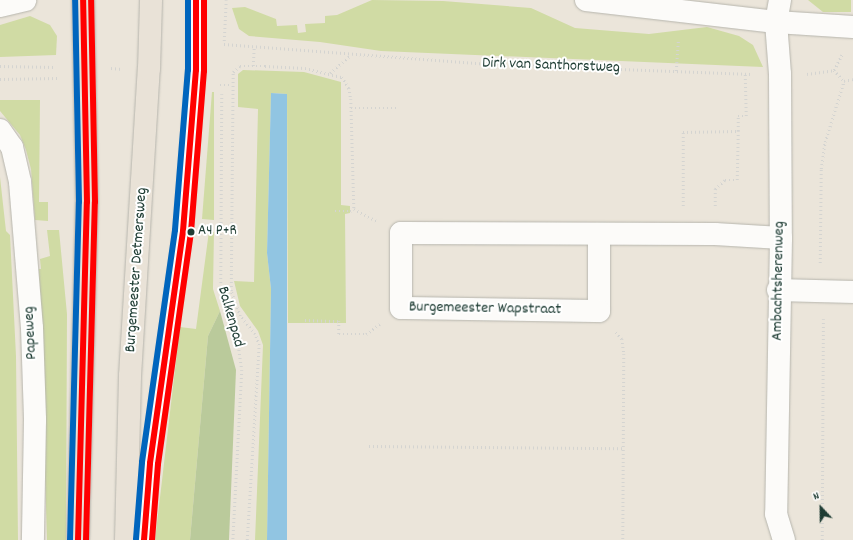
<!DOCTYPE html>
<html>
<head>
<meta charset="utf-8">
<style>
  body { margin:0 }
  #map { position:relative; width:853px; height:540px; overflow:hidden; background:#ebe5da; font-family:Dekko,sans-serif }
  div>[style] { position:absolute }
  .green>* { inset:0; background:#d0dba4 }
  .forest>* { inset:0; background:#baca9b }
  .water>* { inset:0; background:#91c5e2 }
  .path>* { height:2.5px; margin-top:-1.25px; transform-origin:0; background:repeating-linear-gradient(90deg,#d4d4d1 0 1px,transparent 0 4px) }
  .roads { filter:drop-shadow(0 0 1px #b6b5ad) drop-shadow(0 0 1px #b6b5ad) }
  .lane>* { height:18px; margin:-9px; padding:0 9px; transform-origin:9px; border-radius:9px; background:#fcfbf9 }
  .street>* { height:22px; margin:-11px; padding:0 11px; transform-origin:11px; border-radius:11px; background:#fcfbf9 }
  .primary>* { height:22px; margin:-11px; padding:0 11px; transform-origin:11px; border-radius:11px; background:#e9e2d7 }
  .bus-1>* { height:6px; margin:-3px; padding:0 3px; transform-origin:3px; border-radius:3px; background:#f00 }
  .bus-2>* { height:6px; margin:-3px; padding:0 3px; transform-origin:3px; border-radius:3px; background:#f00 }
  .bus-3>* { height:6px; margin:-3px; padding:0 3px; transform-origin:3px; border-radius:3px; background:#0065bd }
  .dots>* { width:11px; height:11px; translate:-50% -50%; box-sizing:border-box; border:2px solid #fff; border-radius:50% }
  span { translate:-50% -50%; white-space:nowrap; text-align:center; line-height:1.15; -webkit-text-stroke:4px #fff; paint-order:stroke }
  .bus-label { font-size:15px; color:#1f3d34 }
  .left { translate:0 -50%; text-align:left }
  .street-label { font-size:16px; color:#1f3d34 }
  .north { position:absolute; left:801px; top:488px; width:40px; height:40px; -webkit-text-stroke:3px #fff; paint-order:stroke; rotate:338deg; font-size:11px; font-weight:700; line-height:16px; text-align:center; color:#1f3d34 }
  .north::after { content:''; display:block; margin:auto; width:14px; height:18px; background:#1f3d34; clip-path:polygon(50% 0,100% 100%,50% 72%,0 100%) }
</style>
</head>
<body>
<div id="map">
  <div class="green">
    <div style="clip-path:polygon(372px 0,443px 1px,531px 8px,575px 28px,649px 34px,707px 27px,739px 36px,753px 45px,763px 67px,381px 51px,320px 42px,249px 36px,239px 29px,232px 8px,245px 7px,276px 19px,277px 26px,297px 25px,298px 33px,306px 32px,305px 24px,325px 23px,325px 16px,337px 15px)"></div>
    <div style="clip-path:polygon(808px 0,851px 0,851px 12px,823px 12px)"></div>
    <div style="clip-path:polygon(30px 16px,50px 25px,57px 36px,56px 55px,0 57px,0 25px)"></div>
    <div style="clip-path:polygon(243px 70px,304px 72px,341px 82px,341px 205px,350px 206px,350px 213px,345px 214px,346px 323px,288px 323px,287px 94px,271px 93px,267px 253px,271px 289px,267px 540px,255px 540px,263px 345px,258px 331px,240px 306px,234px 281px,254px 282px,258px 109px,238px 107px,238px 74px)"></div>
    <div style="clip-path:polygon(212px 92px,214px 92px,214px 220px,202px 219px)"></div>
    <div style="clip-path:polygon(0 100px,40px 100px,39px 202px,48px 202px,48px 221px,35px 220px,31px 169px,26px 150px,20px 135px,0 111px)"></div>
    <div style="clip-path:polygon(0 177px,6px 231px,10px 235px,16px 356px,18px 540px,0 540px)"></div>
    <div style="clip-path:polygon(47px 230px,59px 230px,67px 314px,66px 540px,47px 540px,39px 269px,41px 269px,40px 259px,50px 256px)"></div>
    <div style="clip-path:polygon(209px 231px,214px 232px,213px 289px,220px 311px,208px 336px,190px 540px,155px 540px,180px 327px,196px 329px)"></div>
  </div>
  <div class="forest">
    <div style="clip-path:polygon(220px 311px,236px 370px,229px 540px,190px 540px,208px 336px)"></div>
  </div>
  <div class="water">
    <div style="clip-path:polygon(271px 93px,287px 94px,287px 540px,267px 540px,271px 289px,267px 253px)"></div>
  </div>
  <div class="path">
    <div style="left:224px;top:41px;width:41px;rotate:-87.2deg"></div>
    <div style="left:224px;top:44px;width:266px;rotate:4.3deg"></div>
    <div style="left:489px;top:64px;width:263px;rotate:2.2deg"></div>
    <div style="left:0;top:66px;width:56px;rotate:1deg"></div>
    <div style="left:253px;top:66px;width:20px;rotate:-87deg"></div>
    <div style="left:111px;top:68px;width:11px;rotate:5deg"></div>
    <div style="left:834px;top:70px;width:15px;rotate:48deg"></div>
    <div style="left:844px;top:81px;width:9px;rotate:-13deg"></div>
    <div style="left:676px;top:71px;width:32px;rotate:-86deg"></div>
    <div style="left:330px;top:73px;width:28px;rotate:-41deg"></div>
    <div style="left:807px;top:74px;width:27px;rotate:-8deg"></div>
    <div style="left:834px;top:70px;width:18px;rotate:-63deg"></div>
    <div style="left:0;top:79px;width:57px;rotate:-1deg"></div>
    <div style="left:220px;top:85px;width:12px"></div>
    <div style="left:222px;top:94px;width:197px;rotate:90.3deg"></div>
    <div style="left:221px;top:291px;width:54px;rotate:71.6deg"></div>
    <div style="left:238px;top:342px;width:28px;rotate:82deg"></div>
    <div style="left:242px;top:370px;width:170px;rotate:93deg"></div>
    <div style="left:351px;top:108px;width:46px"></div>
    <div style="left:683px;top:206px;width:74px;rotate:-90deg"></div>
    <div style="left:683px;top:132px;width:55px;rotate:-1deg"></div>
    <div style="left:738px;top:131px;width:15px;rotate:-90deg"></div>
    <div style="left:738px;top:116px;width:8px"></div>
    <div style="left:746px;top:116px;width:42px;rotate:-91.4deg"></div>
    <div style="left:715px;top:206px;width:17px;rotate:-90deg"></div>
    <div style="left:715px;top:189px;width:13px;rotate:-42deg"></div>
    <div style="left:725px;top:180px;width:12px"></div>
    <div style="left:737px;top:180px;width:49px;rotate:-88.8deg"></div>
    <div style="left:354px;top:209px;width:26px;rotate:28deg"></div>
    <div style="left:335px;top:211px;width:15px"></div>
    <div style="left:350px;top:211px;width:4px;rotate:-27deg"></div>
    <div style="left:820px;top:263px;width:94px;rotate:-89.4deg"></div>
    <div style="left:821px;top:169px;width:27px;rotate:-82deg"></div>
    <div style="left:825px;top:142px;width:64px;rotate:-72.7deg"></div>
    <div style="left:305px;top:320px;width:34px;rotate:2deg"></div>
    <div style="left:339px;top:321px;width:13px;rotate:90deg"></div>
    <div style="left:339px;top:334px;width:27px"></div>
    <div style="left:366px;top:334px;width:17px;rotate:-36deg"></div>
    <div style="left:616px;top:332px;width:9px;rotate:49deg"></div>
    <div style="left:622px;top:339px;width:15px;rotate:82deg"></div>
    <div style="left:624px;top:354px;width:186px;rotate:90.3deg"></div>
    <div style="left:369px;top:446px;width:254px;rotate:0.5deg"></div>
    <div style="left:247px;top:540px;width:195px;rotate:-86.5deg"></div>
    <div style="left:259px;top:345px;width:12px;rotate:-110deg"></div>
    <div style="left:255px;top:334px;width:23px;rotate:-130deg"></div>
    <div style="left:240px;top:316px;width:27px;rotate:-110deg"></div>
    <div style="left:231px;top:291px;width:219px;rotate:-89.5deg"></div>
    <div style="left:233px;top:72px;width:9px;rotate:-41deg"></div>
    <div style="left:240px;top:66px;width:25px"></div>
    <div style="left:265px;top:66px;width:40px;rotate:2.9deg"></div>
    <div style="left:305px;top:68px;width:38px;rotate:14deg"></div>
    <div style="left:342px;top:77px;width:13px;rotate:58deg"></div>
    <div style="left:349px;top:88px;width:11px;rotate:80deg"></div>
    <div style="left:351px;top:99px;width:110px;rotate:88.4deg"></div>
    <div style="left:822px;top:540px;width:221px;rotate:-89.7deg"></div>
  </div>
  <div class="roads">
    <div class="lane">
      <div style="left:144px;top:540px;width:77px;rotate:-85.5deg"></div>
      <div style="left:150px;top:463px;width:234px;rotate:-81.9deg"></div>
      <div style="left:183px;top:231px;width:162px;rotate:-85.4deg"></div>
      <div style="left:196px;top:70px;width:70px;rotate:-90deg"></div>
    </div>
    <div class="street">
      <div style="left:586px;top:0;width:191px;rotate:6.6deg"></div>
      <div style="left:776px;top:22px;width:77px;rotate:3.7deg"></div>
      <div style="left:780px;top:0;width:22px;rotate:100deg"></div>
      <div style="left:776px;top:22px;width:52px;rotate:85.6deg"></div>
      <div style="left:780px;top:74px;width:164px;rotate:89.7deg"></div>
      <div style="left:781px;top:238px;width:276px;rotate:91deg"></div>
      <div style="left:776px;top:514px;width:27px;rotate:73deg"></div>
      <div style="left:0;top:6px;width:26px;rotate:-13deg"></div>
      <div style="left:0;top:130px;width:21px;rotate:55deg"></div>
      <div style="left:12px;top:147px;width:36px;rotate:77deg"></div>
      <div style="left:20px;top:182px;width:146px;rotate:85.3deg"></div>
      <div style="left:32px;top:328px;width:92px;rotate:88.1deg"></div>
      <div style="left:35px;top:420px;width:120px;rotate:91deg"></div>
      <div style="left:599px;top:235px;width:76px;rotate:90deg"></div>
      <div style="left:599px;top:311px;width:198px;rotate:-179.1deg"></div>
      <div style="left:401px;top:308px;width:75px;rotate:-90deg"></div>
      <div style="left:401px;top:233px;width:314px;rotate:0.2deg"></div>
      <div style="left:715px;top:234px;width:66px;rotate:3.5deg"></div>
      <div style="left:778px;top:290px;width:75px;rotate:1.5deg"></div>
    </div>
    <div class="primary">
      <div style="left:78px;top:540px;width:338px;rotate:-88.5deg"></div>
      <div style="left:87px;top:202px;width:202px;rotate:-91.1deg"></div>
      <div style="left:126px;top:540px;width:164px;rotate:-88.6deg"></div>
      <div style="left:130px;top:376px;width:308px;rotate:-86.5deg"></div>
      <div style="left:149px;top:69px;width:69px;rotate:-88.3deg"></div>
    </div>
  </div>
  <div class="bus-1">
    <div style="left:78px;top:540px;width:338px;rotate:-88.5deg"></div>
    <div style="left:87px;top:202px;width:202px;rotate:-91.1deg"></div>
    <div style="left:144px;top:540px;width:77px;rotate:-85.5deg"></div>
    <div style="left:150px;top:463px;width:234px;rotate:-81.9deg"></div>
    <div style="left:183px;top:231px;width:162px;rotate:-85.4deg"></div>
    <div style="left:196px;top:70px;width:70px;rotate:-90deg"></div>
  </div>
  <div class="bus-2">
    <div style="left:86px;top:540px;width:338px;rotate:-88.5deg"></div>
    <div style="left:95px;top:202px;width:202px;rotate:-91.1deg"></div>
    <div style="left:152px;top:540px;width:76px;rotate:-85.5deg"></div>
    <div style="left:158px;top:464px;width:234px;rotate:-81.9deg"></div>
    <div style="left:191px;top:232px;width:162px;rotate:-85.4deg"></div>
    <div style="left:204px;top:71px;width:71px;rotate:-90deg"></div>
  </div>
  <div class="bus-3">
    <div style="left:136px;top:539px;width:77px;rotate:-85.5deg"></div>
    <div style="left:142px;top:462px;width:234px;rotate:-81.9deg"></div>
    <div style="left:175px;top:230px;width:161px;rotate:-85.4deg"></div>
    <div style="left:188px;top:70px;width:70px;rotate:-90deg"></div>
    <div style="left:70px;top:540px;width:338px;rotate:-88.5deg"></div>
    <div style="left:79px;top:202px;width:202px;rotate:-91.1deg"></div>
  </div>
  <div class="dots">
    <div style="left:191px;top:232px;background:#1f3d34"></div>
  </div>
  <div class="bus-label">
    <span class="left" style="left:198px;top:232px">A4 P+R</span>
  </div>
  <div class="street-label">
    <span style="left:551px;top:66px;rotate:2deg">Dirk van Santhorstweg</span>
    <span style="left:137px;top:270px;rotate:-86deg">Burgemeester Detmersweg</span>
    <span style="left:779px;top:281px;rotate:-89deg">Ambachtsherenweg</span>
    <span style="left:485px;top:309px;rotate:1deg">Burgemeester Wapstraat</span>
    <span style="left:230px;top:317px;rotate:74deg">Balkenpad</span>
    <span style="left:31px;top:333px;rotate:-93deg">Papeweg</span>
  </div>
  <div class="north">N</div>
</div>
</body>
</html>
